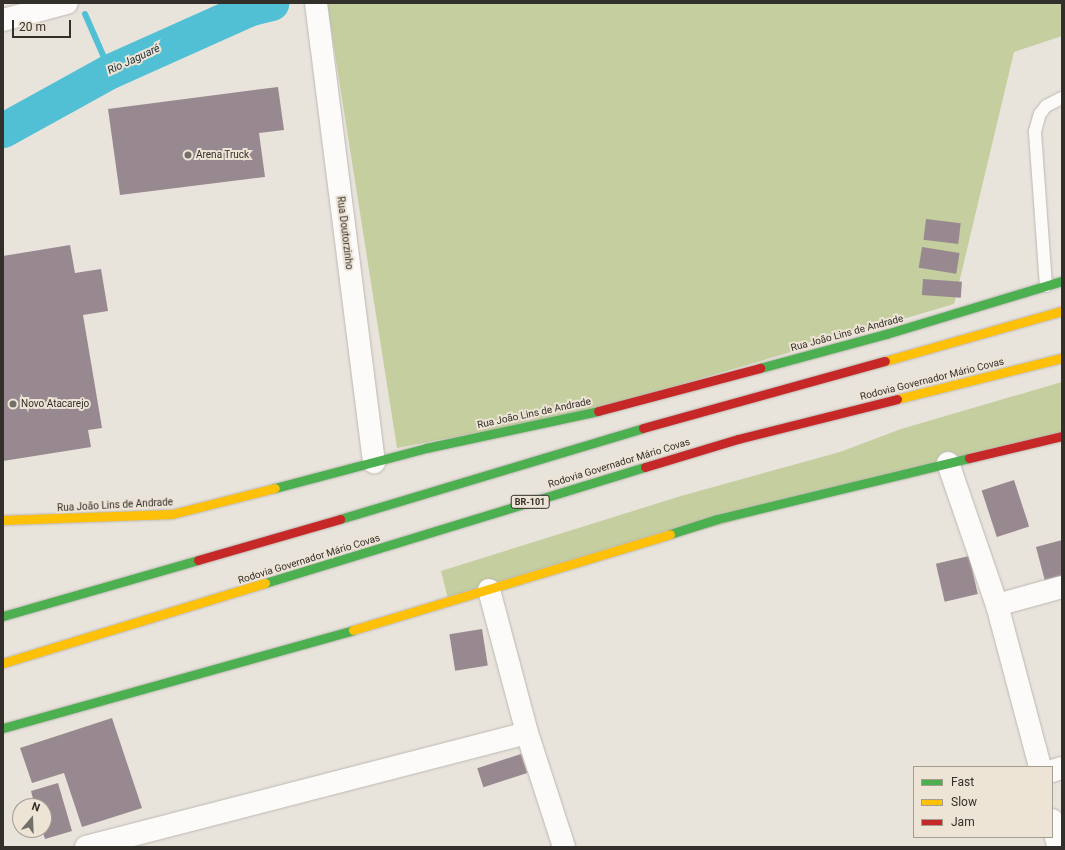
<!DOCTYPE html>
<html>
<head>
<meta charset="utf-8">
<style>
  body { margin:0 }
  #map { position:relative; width:1065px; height:850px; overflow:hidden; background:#e8e3db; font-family:Roboto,sans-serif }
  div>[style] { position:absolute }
  .green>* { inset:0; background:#c5ce9e }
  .stream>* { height:6px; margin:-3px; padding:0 3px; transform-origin:3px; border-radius:3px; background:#52c0d4 }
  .river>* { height:35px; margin:-17.5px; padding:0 17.5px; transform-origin:17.5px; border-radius:17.5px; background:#52c0d4 }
  .building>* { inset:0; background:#98888f; transform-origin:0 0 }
  .roads { filter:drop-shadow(0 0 1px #bcb8b2) drop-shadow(0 0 1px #bcb8b2) }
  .lane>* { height:12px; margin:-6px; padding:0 6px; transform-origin:6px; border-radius:6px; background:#fcfbfa }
  .street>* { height:22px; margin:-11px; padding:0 11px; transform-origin:11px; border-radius:11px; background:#fcfbfa }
  .fast>* { height:9px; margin:-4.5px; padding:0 4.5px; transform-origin:4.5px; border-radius:4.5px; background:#4caf50 }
  .slow>* { height:9px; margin:-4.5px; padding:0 4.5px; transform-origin:4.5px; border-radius:4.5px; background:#ffc107 }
  .jam>* { height:9px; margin:-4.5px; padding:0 4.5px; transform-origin:4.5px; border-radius:4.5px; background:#c62828 }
  .dots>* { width:11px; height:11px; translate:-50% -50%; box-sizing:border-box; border:2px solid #ede4d6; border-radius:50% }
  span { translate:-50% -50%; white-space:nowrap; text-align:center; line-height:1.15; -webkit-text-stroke:4px #ede4d6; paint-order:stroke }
  .shield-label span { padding:1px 3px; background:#ede4d6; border:1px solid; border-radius:3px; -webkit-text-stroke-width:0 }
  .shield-label { font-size:9px; color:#332f2a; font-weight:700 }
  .poi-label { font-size:10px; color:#332f2a }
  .left { translate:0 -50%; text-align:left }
  .street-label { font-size:10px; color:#332f2a }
  .water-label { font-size:11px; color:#1c3339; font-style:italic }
  .frame { position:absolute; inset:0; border:4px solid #332f2a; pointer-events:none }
  .legend { position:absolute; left:913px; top:766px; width:140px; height:72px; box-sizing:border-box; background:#ede4d6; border:1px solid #a39c91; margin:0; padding:5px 7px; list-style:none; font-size:12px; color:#332f2a }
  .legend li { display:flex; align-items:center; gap:8px; height:20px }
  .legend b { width:20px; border:1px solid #a39c91 }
  .north { position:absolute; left:12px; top:798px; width:40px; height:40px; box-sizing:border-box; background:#ede4d6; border:1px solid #a39c91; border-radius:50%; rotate:19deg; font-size:11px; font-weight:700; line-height:16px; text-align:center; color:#332f2a }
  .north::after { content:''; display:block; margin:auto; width:14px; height:18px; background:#726e68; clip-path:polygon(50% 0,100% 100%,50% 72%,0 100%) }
  .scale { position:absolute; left:12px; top:20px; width:59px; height:18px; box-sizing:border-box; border:2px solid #332f2a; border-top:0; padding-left:5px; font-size:12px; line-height:14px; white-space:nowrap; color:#332f2a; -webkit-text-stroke:3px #ede4d6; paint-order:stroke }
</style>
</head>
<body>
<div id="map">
  <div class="green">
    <div style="clip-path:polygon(327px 3px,1062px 3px,1062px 36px,1014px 52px,954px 304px,587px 412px,397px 448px)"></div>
    <div style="clip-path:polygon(1062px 382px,1062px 432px,448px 599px,441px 571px,681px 496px,840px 452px,901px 429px)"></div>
  </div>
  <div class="stream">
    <div style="left:85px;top:14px;width:62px;rotate:66.3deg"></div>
  </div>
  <div class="river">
    <div style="left:3px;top:130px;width:122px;rotate:-28.9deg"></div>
    <div style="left:110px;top:71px;width:154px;rotate:-24.1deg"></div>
    <div style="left:251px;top:8px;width:21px;rotate:-14deg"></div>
  </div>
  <div class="building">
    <div style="clip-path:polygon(278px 87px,284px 130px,259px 133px,265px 177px,120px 195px,108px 109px)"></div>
    <div style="left:926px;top:219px;width:35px;height:21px;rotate:7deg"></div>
    <div style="clip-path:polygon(70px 245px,75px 273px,101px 269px,108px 311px,83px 315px,102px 428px,88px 430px,91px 447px,3px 461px,3px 256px)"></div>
    <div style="left:922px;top:247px;width:38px;height:21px;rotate:9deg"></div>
    <div style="left:923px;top:279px;width:39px;height:16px;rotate:4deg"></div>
    <div style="left:1014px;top:480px;width:49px;height:34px;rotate:72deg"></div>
    <div style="clip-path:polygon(1062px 540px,1062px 581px,1046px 585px,1036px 547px)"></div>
    <div style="left:969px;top:556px;width:39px;height:34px;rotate:77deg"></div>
    <div style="left:482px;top:629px;width:37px;height:33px;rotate:81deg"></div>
    <div style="clip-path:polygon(112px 718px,142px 808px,82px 827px,64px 773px,32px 783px,20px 748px)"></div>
    <div style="left:521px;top:754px;width:20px;height:46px;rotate:72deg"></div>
    <div style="clip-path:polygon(58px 783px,72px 831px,45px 839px,42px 830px,44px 806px,35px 806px,31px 791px)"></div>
  </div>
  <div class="roads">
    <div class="lane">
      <div style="left:1046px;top:286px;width:155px;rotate:-94.1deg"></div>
      <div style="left:1035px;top:131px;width:18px;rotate:-74deg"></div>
      <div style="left:1040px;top:114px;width:10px;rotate:-53deg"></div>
      <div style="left:1046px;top:106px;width:18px;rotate:-27deg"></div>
    </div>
    <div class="street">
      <div style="left:316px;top:3px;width:463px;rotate:82.8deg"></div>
      <div style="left:3px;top:20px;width:66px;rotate:-14.9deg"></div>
      <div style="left:948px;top:463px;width:150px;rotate:71deg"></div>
      <div style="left:997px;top:605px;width:168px;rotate:75.1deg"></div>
      <div style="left:489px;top:590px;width:148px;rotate:75.1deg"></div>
      <div style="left:527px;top:733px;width:120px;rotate:72deg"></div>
      <div style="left:997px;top:605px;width:67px;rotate:-15.5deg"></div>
      <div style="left:1052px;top:771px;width:10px;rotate:-17deg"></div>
      <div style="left:1052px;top:820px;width:28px;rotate:77deg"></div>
      <div style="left:86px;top:847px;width:455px;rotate:-14.5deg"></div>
    </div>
    <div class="fast">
      <div style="left:760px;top:368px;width:131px;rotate:-15.1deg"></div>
      <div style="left:886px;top:334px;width:184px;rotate:-16.8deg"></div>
      <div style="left:275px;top:488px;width:156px;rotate:-14.8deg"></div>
      <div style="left:426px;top:448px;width:176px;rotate:-12.1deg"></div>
      <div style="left:340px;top:519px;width:316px;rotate:-16.7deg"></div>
      <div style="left:670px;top:534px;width:49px;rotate:-17.7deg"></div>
      <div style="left:717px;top:519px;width:259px;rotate:-13.6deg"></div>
      <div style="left:265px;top:583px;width:397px;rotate:-17deg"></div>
      <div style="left:3px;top:616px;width:203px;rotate:-16deg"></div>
      <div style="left:3px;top:728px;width:363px;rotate:-15.6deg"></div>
    </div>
    <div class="slow">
      <div style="left:885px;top:361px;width:184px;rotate:-15.8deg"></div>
      <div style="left:897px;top:399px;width:170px;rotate:-14deg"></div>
      <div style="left:3px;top:520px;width:169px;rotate:-2deg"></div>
      <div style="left:172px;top:514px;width:106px;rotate:-14.2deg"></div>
      <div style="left:353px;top:630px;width:331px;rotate:-16.8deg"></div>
      <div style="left:3px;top:663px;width:274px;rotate:-17deg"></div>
    </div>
    <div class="jam">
      <div style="left:598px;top:411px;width:168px;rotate:-14.9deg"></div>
      <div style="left:643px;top:428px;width:251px;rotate:-15.5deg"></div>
      <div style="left:969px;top:458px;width:96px;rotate:-13.3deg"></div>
      <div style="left:645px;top:467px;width:97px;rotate:-16.8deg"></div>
      <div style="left:738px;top:439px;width:164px;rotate:-14.1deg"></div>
      <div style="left:198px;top:560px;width:148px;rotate:-16.1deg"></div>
    </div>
  </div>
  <div class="dots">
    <div style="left:188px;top:155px;background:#726e68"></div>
    <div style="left:13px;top:404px;background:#726e68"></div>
  </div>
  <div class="shield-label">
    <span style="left:530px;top:502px">BR-101</span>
  </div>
  <div class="poi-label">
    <span class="left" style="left:196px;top:155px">Arena Truck</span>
    <span class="left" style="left:21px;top:404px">Novo Atacarejo</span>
  </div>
  <div class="street-label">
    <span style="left:345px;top:233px;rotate:83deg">Rua Doutorzinho</span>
    <span style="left:847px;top:333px;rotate:-15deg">Rua João Lins de Andrade</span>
    <span style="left:932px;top:379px;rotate:-14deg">Rodovia Governador Mário Covas</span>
    <span style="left:534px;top:413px;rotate:-12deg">Rua João Lins de Andrade</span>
    <span style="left:619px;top:463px;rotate:-17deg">Rodovia Governador Mário Covas</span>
    <span style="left:115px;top:505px;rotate:-3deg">Rua João Lins de Andrade</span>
    <span style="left:309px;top:559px;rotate:-17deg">Rodovia Governador Mário Covas</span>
  </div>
  <div class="water-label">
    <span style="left:134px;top:60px;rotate:-25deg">Rio Jaguaré</span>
  </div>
  <div class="frame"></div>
  <ul class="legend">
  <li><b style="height:5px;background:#4caf50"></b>Fast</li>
  <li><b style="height:5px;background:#ffc107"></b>Slow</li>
  <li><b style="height:5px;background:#c62828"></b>Jam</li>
  </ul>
  <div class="north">N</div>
  <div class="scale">20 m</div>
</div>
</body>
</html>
